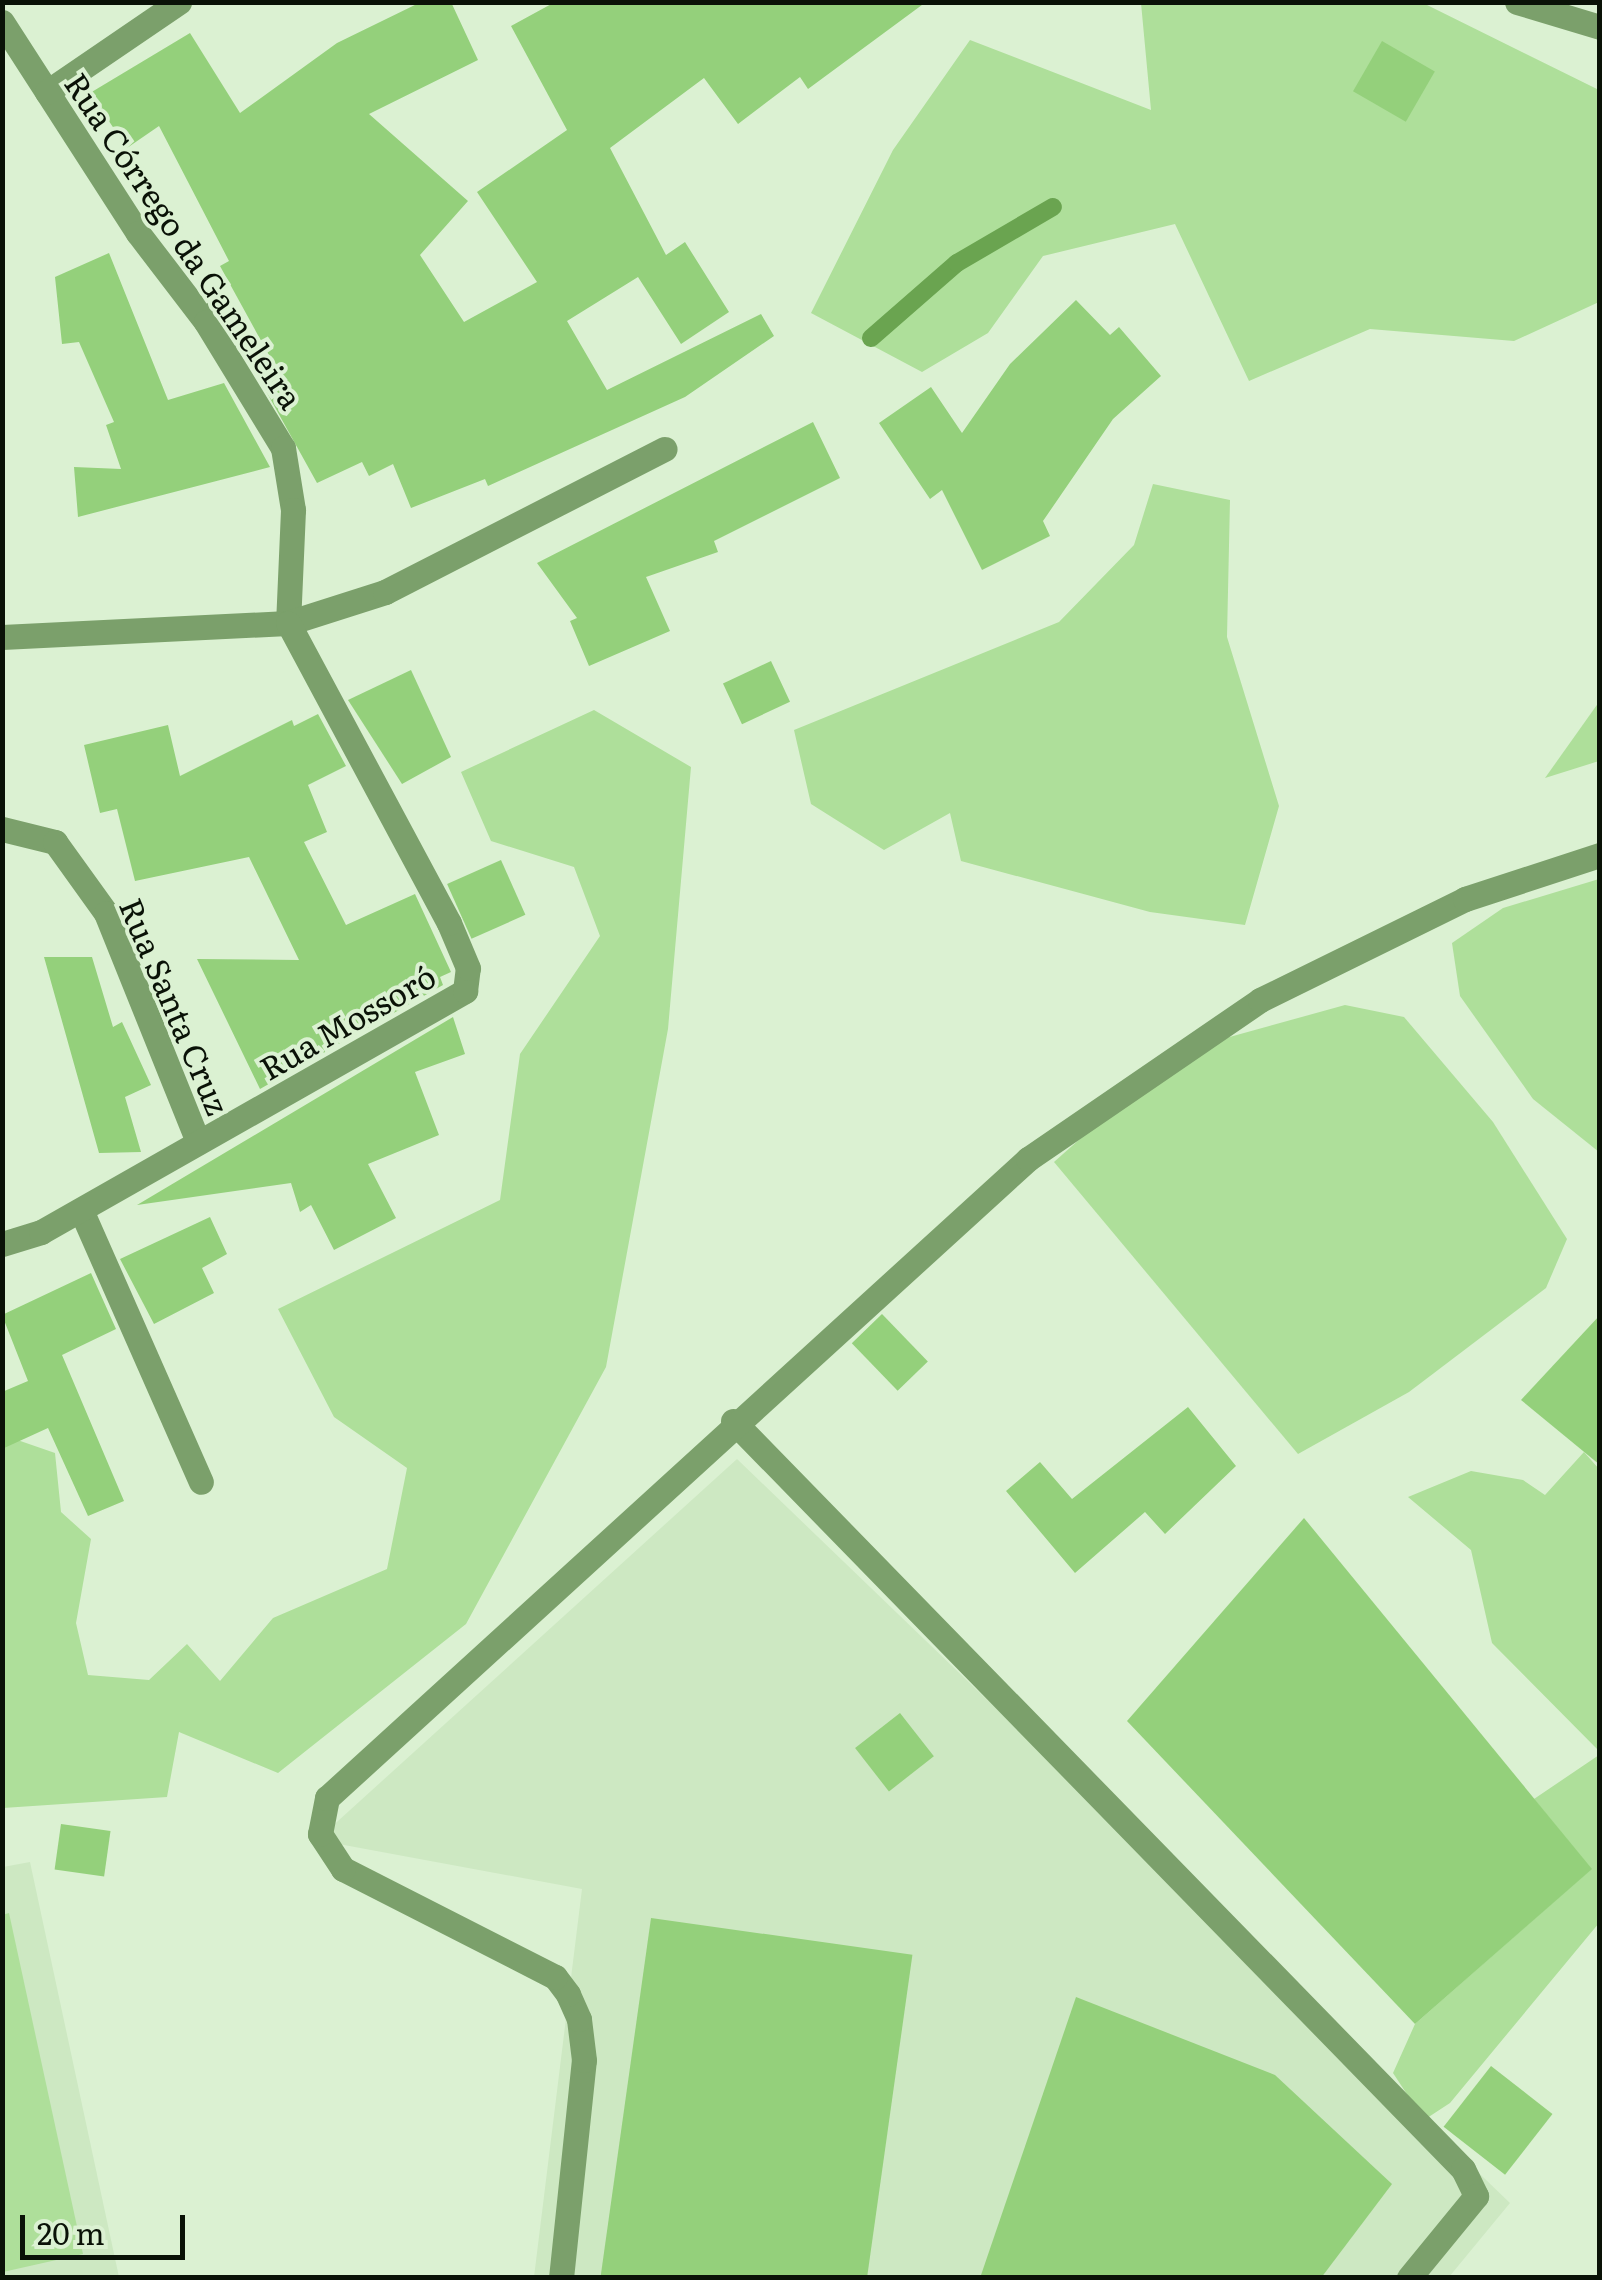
<!DOCTYPE html>
<html>
<head>
<meta charset="utf-8">
<style>
  body { margin:0 }
  #map { position:relative; width:1602px; height:2280px; overflow:hidden; background:#dbf1d2; font-family:Literata,serif }
  div>[style] { position:absolute }
  .built>* { inset:0; background:#cde8c2 }
  .green>* { inset:0; background:#aedf9a }
  .stream>* { height:18px; margin:-9px; padding:0 9px; transform-origin:9px; border-radius:9px; background:#6aa450 }
  .building>* { inset:0; background:#94d07b; transform-origin:0 0 }
  .minor>* { height:25px; margin:-12.5px; padding:0 12.5px; transform-origin:12.5px; border-radius:12.5px; background:#7ba06b }
  span { translate:-50% -50%; white-space:nowrap; text-align:center; line-height:1.15; -webkit-text-stroke:8px #dbf1d2; paint-order:stroke }
  .street-label { font-size:32px; color:#0a1207 }
  .frame { position:absolute; inset:0; border:5px solid #0a1207; pointer-events:none }
  .scale { position:absolute; left:20px; top:2215px; width:165px; height:45px; box-sizing:border-box; border:5px solid #0a1207; border-top:0; padding-left:12px; font-size:30px; line-height:35px; white-space:nowrap; color:#0a1207; -webkit-text-stroke:8px #dbf1d2; paint-order:stroke }
</style>
</head>
<body>
<div id="map">
  <div class="built">
    <div style="clip-path:polygon(737px 1459px,1510px 2203px,1449px 2277px,534px 2277px,582px 1889px,317px 1840px)"></div>
    <div style="clip-path:polygon(30px 1862px,119px 2277px,3px 2278px,3px 1867px)"></div>
  </div>
  <div class="green">
    <div style="clip-path:polygon(1141px 3px,1423px 3px,1599px 90px,1599px 302px,1514px 341px,1370px 329px,1249px 381px,1175px 224px,1043px 256px,988px 333px,922px 372px,811px 313px,893px 150px,970px 40px,1151px 110px)"></div>
    <div style="clip-path:polygon(1153px 484px,1230px 500px,1227px 637px,1279px 806px,1245px 925px,1150px 912px,961px 861px,950px 813px,884px 850px,811px 804px,794px 730px,1059px 622px,1134px 545px)"></div>
    <div style="clip-path:polygon(1599px 702px,1599px 761px,1545px 778px)"></div>
    <div style="clip-path:polygon(594px 710px,691px 767px,668px 1029px,606px 1367px,466px 1624px,278px 1773px,179px 1732px,167px 1797px,3px 1808px,3px 1435px,55px 1453px,61px 1512px,91px 1539px,76px 1623px,88px 1675px,149px 1680px,187px 1644px,220px 1681px,273px 1618px,387px 1569px,407px 1468px,334px 1417px,278px 1309px,500px 1200px,520px 1054px,600px 936px,574px 867px,491px 841px,461px 772px)"></div>
    <div style="clip-path:polygon(1599px 879px,1600px 879px,1599px 1152px,1533px 1099px,1460px 996px,1452px 943px,1503px 908px)"></div>
    <div style="clip-path:polygon(1345px 1005px,1404px 1017px,1493px 1122px,1567px 1239px,1546px 1288px,1409px 1392px,1298px 1454px,1054px 1162px,1179px 1051px)"></div>
    <div style="clip-path:polygon(1584px 1452px,1599px 1469px,1599px 1751px,1492px 1643px,1471px 1550px,1408px 1497px,1471px 1471px,1523px 1480px,1545px 1495px)"></div>
    <div style="clip-path:polygon(1599px 1755px,1599px 1923px,1450px 2103px,1424px 2120px,1393px 2073px,1415px 2024px,1591px 1869px,1534px 1799px)"></div>
    <div style="clip-path:polygon(9px 1913px,83px 2254px,3px 2272px,2px 1915px)"></div>
  </div>
  <div class="stream">
    <div style="left:871px;top:338px;width:114px;rotate:-41.1deg"></div>
    <div style="left:957px;top:263px;width:111px;rotate:-30.3deg"></div>
  </div>
  <div class="building">
    <div style="clip-path:polygon(421px 2px,451px 2px,478px 60px,369px 114px,468px 201px,420px 255px,464px 322px,537px 282px,477px 192px,567px 130px,511px 26px,555px 2px,926px 2px,808px 89px,800px 77px,738px 124px,704px 78px,610px 148px,666px 255px,685px 242px,729px 312px,681px 344px,638px 277px,567px 321px,607px 390px,761px 314px,774px 336px,685px 397px,488px 486px,485px 479px,411px 508px,393px 464px,369px 476px,362px 462px,317px 483px,256px 373px,276px 368px,220px 266px,229px 261px,159px 126px,127px 148px,90px 93px,190px 33px,240px 113px,337px 43px)"></div>
    <div style="left:1382px;top:41px;width:61px;height:58px;rotate:30deg"></div>
    <div style="clip-path:polygon(109px 253px,168px 400px,224px 383px,270px 467px,78px 517px,74px 467px,121px 469px,106px 425px,114px 422px,79px 342px,62px 344px,55px 277px)"></div>
    <div style="clip-path:polygon(1076px 300px,1110px 335px,1119px 327px,1161px 376px,1113px 419px,1043px 521px,1050px 536px,982px 570px,942px 490px,930px 499px,879px 423px,931px 387px,962px 433px,1010px 364px)"></div>
    <div style="clip-path:polygon(813px 422px,840px 478px,714px 541px,718px 552px,646px 577px,670px 631px,589px 666px,570px 621px,577px 618px,537px 563px)"></div>
    <div style="left:771px;top:661px;width:45px;height:53px;rotate:65deg"></div>
    <div style="clip-path:polygon(411px 670px,451px 757px,402px 784px,348px 700px)"></div>
    <div style="clip-path:polygon(318px 714px,346px 766px,308px 785px,327px 832px,304px 842px,346px 925px,415px 894px,451px 972px,440px 977px,443px 985px,260px 1089px,197px 959px,299px 960px,249px 857px,135px 881px,117px 809px,100px 813px,84px 745px,168px 725px,180px 776px,292px 720px,294px 726px)"></div>
    <div style="left:501px;top:860px;width:60px;height:59px;rotate:66deg"></div>
    <div style="clip-path:polygon(44px 957px,92px 957px,113px 1027px,122px 1022px,151px 1085px,125px 1097px,141px 1152px,99px 1153px)"></div>
    <div style="clip-path:polygon(453px 1017px,465px 1054px,415px 1072px,439px 1135px,368px 1164px,396px 1218px,334px 1250px,311px 1205px,300px 1212px,291px 1183px,137px 1205px)"></div>
    <div style="clip-path:polygon(210px 1217px,227px 1254px,202px 1268px,214px 1293px,154px 1324px,120px 1259px)"></div>
    <div style="clip-path:polygon(91px 1273px,116px 1329px,62px 1355px,124px 1501px,88px 1516px,48px 1428px,2px 1449px,2px 1392px,28px 1381px,2px 1315px)"></div>
    <div style="left:882px;top:1314px;width:66px;height:42px;rotate:46deg"></div>
    <div style="clip-path:polygon(1600px 1315px,1600px 1465px,1521px 1400px)"></div>
    <div style="clip-path:polygon(1188px 1407px,1236px 1466px,1165px 1534px,1145px 1512px,1075px 1573px,1006px 1491px,1040px 1462px,1072px 1499px)"></div>
    <div style="clip-path:polygon(1304px 1518px,1592px 1869px,1415px 2024px,1127px 1721px)"></div>
    <div style="left:900px;top:1713px;width:55px;height:57px;rotate:52deg"></div>
    <div style="left:61px;top:1824px;width:50px;height:46px;rotate:8deg"></div>
    <div style="left:651px;top:1918px;width:264px;height:364px;rotate:8deg"></div>
    <div style="clip-path:polygon(1076px 1997px,1275px 2075px,1392px 2184px,1321px 2278px,980px 2278px)"></div>
    <div style="left:1491px;top:2066px;width:78px;height:77px;rotate:38deg"></div>
  </div>
  <div class="minor">
    <div style="left:1517px;top:2px;width:87px;rotate:16.8deg"></div>
    <div style="left:2px;top:22px;width:251px;rotate:57.2deg"></div>
    <div style="left:138px;top:233px;width:112px;rotate:52.6deg"></div>
    <div style="left:206px;top:322px;width:148px;rotate:58.6deg"></div>
    <div style="left:283px;top:448px;width:63px;rotate:80.8deg"></div>
    <div style="left:293px;top:510px;width:113px;rotate:92.5deg"></div>
    <div style="left:47px;top:92px;width:160px;rotate:-34.3deg"></div>
    <div style="left:2px;top:637px;width:286px;rotate:-2.8deg"></div>
    <div style="left:288px;top:623px;width:102px;rotate:-17.7deg"></div>
    <div style="left:385px;top:592px;width:314px;rotate:-27.1deg"></div>
    <div style="left:2px;top:829px;width:55px;rotate:13.8deg"></div>
    <div style="left:55px;top:842px;width:87px;rotate:54.3deg"></div>
    <div style="left:106px;top:913px;width:247px;rotate:68.1deg"></div>
    <div style="left:81px;top:1210px;width:297px;rotate:66.2deg"></div>
    <div style="left:2px;top:1244px;width:41px;rotate:-17.1deg"></div>
    <div style="left:41px;top:1232px;width:488px;rotate:-29.6deg"></div>
    <div style="left:465px;top:991px;width:23px;rotate:-83deg"></div>
    <div style="left:468px;top:968px;width:49px;rotate:-112.9deg"></div>
    <div style="left:449px;top:923px;width:340px;rotate:-118.2deg"></div>
    <div style="left:733px;top:1421px;width:1045px;rotate:45.7deg"></div>
    <div style="left:1463px;top:2169px;width:30px;rotate:64deg"></div>
    <div style="left:1476px;top:2196px;width:106px;rotate:129.3deg"></div>
    <div style="left:561px;top:2278px;width:219px;rotate:-84deg"></div>
    <div style="left:584px;top:2060px;width:41px;rotate:-97deg"></div>
    <div style="left:579px;top:2019px;width:27px;rotate:-114deg"></div>
    <div style="left:568px;top:1994px;width:21px;rotate:-127deg"></div>
    <div style="left:555px;top:1977px;width:238px;rotate:-153deg"></div>
    <div style="left:343px;top:1869px;width:42px;rotate:-123.3deg"></div>
    <div style="left:320px;top:1834px;width:37px;rotate:-79deg"></div>
    <div style="left:327px;top:1798px;width:949px;rotate:-42.35deg"></div>
    <div style="left:1028px;top:1159px;width:281px;rotate:-34.4deg"></div>
    <div style="left:1260px;top:1000px;width:229px;rotate:-26.2deg"></div>
    <div style="left:1465px;top:899px;width:142px;rotate:-18.1deg"></div>
  </div>
  <div class="street-label">
    <span style="left:185px;top:240px;rotate:56deg">Rua Córrego da Gameleira</span>
    <span style="left:176px;top:1006px;rotate:67deg">Rua Santa Cruz</span>
    <span style="left:347px;top:1021px;rotate:-30deg">Rua Mossoró</span>
  </div>
  <div class="frame"></div>
  <div class="scale">20 m</div>
</div>
</body>
</html>
